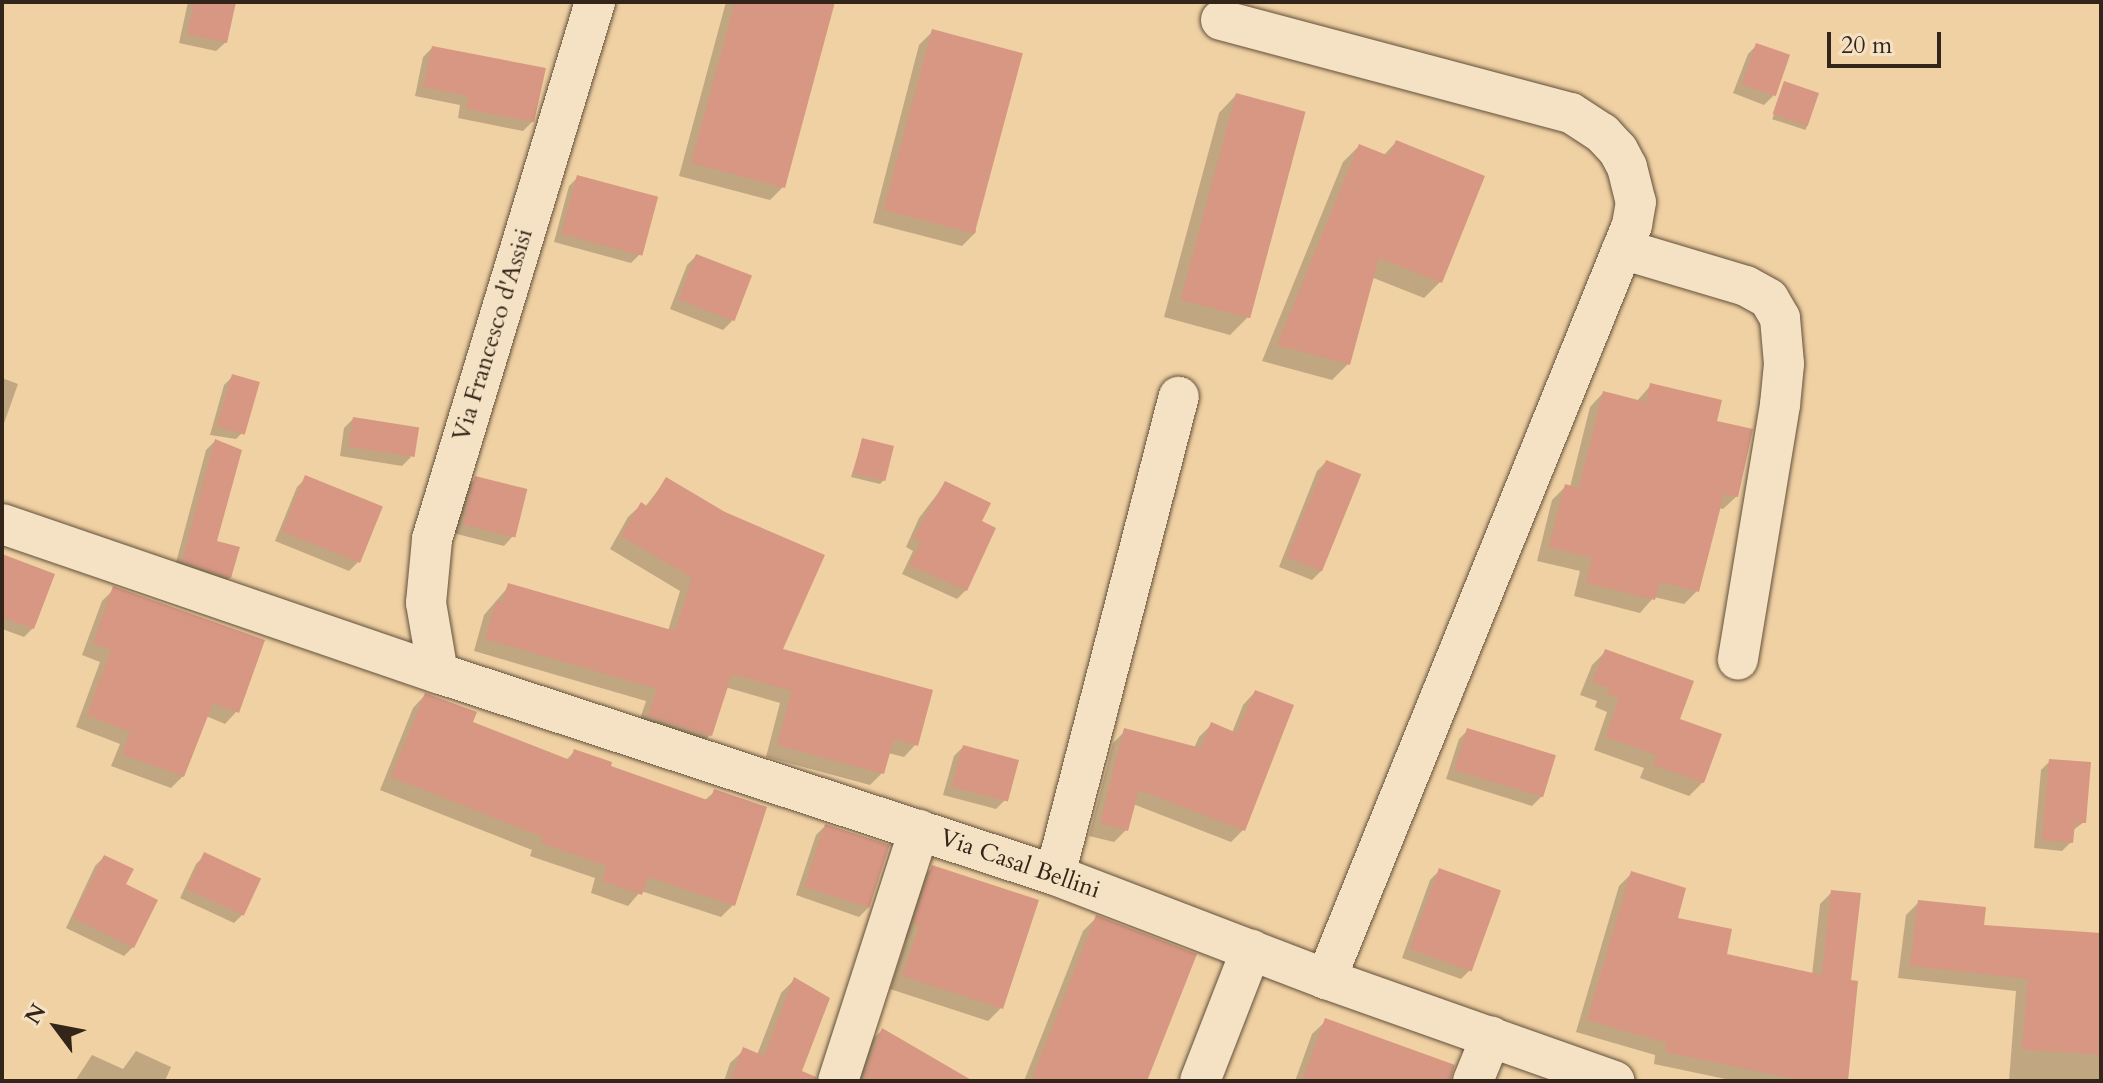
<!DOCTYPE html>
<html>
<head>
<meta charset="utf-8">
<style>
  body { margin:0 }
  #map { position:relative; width:2103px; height:1083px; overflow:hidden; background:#f0d1a3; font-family:Cardo,serif }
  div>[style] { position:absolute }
  .shadow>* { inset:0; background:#0003; transform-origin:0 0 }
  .building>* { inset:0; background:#d79782; transform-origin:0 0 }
  .roads { filter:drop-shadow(0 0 2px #62503c) drop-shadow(0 0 2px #62503c) }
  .street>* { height:40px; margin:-20px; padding:0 20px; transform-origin:20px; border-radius:20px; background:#f5e1c3 }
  span { translate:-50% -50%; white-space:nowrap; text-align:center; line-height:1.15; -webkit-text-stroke:6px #f5e1c3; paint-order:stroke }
  .street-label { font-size:24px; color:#332519 }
  .frame { position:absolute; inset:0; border:4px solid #332519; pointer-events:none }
  .north { position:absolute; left:16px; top:987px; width:80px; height:80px; -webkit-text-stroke:6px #f5e1c3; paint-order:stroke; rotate:302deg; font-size:22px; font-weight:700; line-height:32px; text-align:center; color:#332519 }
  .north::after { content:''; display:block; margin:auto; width:28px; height:36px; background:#332519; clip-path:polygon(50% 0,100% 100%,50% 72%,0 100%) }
  .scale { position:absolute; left:1827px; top:32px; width:114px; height:36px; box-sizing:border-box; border:4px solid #332519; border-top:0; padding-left:10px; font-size:24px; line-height:28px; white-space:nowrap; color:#332519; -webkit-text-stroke:6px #f5e1c3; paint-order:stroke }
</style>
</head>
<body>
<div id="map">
  <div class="shadow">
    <div style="clip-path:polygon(188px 2px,234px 2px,226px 42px,216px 51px,179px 43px)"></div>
    <div style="clip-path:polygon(726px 2px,833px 2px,783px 187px,770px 200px,679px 176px)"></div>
    <div style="clip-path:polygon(932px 32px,976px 232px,962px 246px,873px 223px,919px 45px)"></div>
    <div style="clip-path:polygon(1757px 45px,1773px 96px,1764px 105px,1733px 93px,1748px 54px)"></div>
    <div style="clip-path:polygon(432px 48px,533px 121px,523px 131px,458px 118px,460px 105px,415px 96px,423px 57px)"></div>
    <div style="left:1784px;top:83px;width:35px;height:38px;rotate:18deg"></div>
    <div style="clip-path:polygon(1236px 95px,1247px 318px,1230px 335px,1164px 317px,1219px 113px)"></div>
    <div style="clip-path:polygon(1396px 142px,1483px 177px,1440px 282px,1424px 298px,1371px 277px,1348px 364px,1332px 380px,1262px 361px,1343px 162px,1359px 146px,1383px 156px)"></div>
    <div style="clip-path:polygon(578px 177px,640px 254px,631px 263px,554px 242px,569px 186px)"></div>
    <div style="clip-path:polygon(696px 256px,732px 321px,723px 330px,670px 309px,687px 265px)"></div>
    <div style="clip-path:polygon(233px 376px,245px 430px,236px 439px,210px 435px,224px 385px)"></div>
    <div style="clip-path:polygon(2px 378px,18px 384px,2px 429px)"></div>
    <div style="clip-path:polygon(1651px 385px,1714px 422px,1737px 496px,1723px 509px,1719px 508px,1697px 591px,1684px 604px,1654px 597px,1640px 613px,1574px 596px,1580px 571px,1537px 561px,1552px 500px,1566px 486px,1570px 487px,1590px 407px,1603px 393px,1636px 402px)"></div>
    <div style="clip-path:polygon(353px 419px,411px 457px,402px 466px,340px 456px,344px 428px)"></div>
    <div style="clip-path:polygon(215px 441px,215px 542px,230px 577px,221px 586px,174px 570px,206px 450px)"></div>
    <div style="clip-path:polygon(862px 441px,884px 480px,880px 484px,851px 477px)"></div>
    <div style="clip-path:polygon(1326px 462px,1321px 571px,1312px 580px,1279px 567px,1317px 471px)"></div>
    <div style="clip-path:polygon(306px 478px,358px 562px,349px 571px,275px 541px,297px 487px)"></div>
    <div style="clip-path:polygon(476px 478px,513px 536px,504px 546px,453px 533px,467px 487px)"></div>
    <div style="clip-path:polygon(666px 480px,780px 651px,916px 744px,904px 757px,888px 753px,882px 773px,870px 785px,766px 757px,780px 703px,725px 687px,710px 735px,698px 748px,637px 728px,646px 701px,474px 651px,484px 615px,509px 586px,668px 631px,680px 591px,610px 549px,628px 517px,641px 505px,645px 507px)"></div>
    <div style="clip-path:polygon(945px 484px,979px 522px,966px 590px,957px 599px,902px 574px,913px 551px,906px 547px,919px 518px)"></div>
    <div style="clip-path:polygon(2px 556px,33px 628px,24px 637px,2px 629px)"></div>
    <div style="clip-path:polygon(114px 589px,237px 711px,225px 724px,206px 716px,183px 776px,171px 788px,111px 766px,120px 744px,76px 727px,100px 662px,82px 655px,102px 601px)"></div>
    <div style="clip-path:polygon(1605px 652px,1678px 720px,1703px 782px,1689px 796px,1640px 778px,1644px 768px,1594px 750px,1607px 712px,1595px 707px,1597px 701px,1580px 695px,1592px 665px)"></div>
    <div style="clip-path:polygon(1255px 692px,1243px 830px,1231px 842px,1133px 804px,1126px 830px,1114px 842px,1089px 836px,1113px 743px,1125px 731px,1194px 748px,1199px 737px,1211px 725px,1232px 733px,1243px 705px)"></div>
    <div style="clip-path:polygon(425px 695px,470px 723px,566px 760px,575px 751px,608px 767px,704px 801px,714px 792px,733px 905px,721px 917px,641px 891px,628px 906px,591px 893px,595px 878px,530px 856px,532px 850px,380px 790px,413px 708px)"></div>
    <div style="clip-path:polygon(1468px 730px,1554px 757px,1541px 797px,1532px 806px,1446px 779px,1459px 739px)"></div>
    <div style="clip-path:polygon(963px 747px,1005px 800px,996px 809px,943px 795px,954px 756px)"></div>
    <div style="clip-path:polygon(2050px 761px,2084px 822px,2072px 831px,2071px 842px,2062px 851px,2034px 848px,2041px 770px)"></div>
    <div style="clip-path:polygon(825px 826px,868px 908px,859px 917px,796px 895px,816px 835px)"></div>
    <div style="clip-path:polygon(205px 855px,243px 914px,234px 923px,180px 898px,196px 864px)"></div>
    <div style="clip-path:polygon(104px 857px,124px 885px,133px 947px,124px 956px,66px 928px,95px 866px)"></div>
    <div style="clip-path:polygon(932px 868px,1001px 1008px,988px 1021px,890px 989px,906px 940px,900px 938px,919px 881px)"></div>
    <div style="clip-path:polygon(1439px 871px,1470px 970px,1461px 979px,1402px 958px,1430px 880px)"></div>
    <div style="clip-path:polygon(1631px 874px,1675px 919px,1725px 956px,1812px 975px,1820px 904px,1832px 892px,1849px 982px,1846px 1081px,1735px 1081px,1654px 1064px,1655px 1055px,1576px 1032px,1619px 886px)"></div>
    <div style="clip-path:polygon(1919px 902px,1981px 927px,2101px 935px,2101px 1081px,2009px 1081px,2016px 991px,1898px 978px,1906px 915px)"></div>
    <div style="clip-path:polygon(1096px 918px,1144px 1081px,1024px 1081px,1083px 931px)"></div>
    <div style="clip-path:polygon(795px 979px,796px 1081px,724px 1081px,730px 1063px,744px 1050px,757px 1055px,781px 993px)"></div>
    <div style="clip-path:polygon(1326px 1021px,1430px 1081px,1295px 1081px,1312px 1034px)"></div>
    <div style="clip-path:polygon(882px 1030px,969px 1081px,858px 1081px,873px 1039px)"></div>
    <div style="clip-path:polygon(136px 1051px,171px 1067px,165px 1081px,75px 1081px,92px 1055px,123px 1069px)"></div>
  </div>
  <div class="building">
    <div style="clip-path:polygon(194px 2px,236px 2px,227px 43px,187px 34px)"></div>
    <div style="clip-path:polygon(735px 2px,835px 2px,785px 188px,691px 163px)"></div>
    <div style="left:932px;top:29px;width:94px;height:187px;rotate:15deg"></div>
    <div style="left:1756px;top:43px;width:36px;height:44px;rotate:19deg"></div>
    <div style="clip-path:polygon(432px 46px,546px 68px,534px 122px,466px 109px,468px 96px,423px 87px)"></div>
    <div style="left:1784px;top:81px;width:37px;height:35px;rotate:19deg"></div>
    <div style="left:1236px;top:93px;width:72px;height:214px;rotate:15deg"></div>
    <div style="clip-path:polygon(1396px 140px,1485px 176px,1442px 283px,1379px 258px,1350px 365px,1277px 345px,1359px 144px,1389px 156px)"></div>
    <div style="left:577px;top:175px;width:84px;height:61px;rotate:15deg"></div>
    <div style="left:696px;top:254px;width:60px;height:49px;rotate:21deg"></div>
    <div style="left:232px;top:374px;width:29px;height:55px;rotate:16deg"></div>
    <div style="clip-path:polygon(1650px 383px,1722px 400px,1717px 421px,1753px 429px,1738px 497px,1724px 494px,1699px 592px,1660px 582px,1655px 600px,1586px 583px,1592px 558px,1549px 547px,1565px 484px,1579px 488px,1603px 391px,1646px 402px)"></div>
    <div style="left:353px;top:417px;width:67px;height:30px;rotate:9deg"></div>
    <div style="left:862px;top:438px;width:33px;height:36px;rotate:14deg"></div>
    <div style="clip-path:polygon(215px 439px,242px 450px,217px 541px,240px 547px,231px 578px,182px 561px)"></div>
    <div style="left:1326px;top:460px;width:38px;height:105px;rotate:22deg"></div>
    <div style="left:305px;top:475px;width:84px;height:61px;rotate:22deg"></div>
    <div style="left:475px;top:476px;width:54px;height:50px;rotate:14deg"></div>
    <div style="clip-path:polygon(666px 477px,725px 512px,825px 555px,783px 649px,933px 690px,918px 746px,894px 739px,884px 774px,777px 745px,792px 691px,732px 674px,712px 736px,648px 716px,657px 689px,485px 639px,496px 601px,502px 602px,508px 583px,675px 631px,692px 578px,621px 536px,641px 502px,648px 507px)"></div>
    <div style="clip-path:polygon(945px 481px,991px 503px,982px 521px,996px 528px,967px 591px,909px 565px,921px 541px,913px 538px)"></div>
    <div style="clip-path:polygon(2px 554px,55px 574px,34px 629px,2px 617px)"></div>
    <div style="clip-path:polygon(113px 586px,265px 640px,239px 713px,213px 703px,184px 777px,122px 754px,130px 732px,87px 715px,111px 650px,93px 643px)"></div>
    <div style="clip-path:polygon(1605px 649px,1694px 681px,1680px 719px,1722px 734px,1704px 783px,1653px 765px,1656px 755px,1606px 737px,1619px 698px,1607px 694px,1609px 688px,1592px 682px)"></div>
    <div style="clip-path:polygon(1255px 690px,1294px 705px,1245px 831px,1139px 790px,1128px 831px,1100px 823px,1124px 728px,1201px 748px,1211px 722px,1237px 733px)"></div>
    <div style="clip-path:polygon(425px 693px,477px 712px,473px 722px,570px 760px,574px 749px,612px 762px,611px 766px,710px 801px,714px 789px,767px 807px,735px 906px,648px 877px,642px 895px,602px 881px,607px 866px,541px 843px,543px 837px,391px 777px)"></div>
    <div style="left:1467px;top:728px;width:93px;height:44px;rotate:17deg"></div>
    <div style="left:963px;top:745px;width:58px;height:43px;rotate:15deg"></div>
    <div style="clip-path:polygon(2049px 759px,2091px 762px,2086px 823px,2075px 823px,2073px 843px,2042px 840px)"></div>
    <div style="left:825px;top:824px;width:68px;height:66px;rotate:18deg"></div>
    <div style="left:204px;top:852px;width:63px;height:41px;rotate:25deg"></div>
    <div style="clip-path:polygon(104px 855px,134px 869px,126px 884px,158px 900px,134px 948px,73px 918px)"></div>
    <div style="clip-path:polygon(932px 865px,1039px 900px,1003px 1009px,902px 976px,919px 926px,913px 924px)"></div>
    <div style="left:1439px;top:868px;width:66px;height:86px;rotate:20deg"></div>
    <div style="clip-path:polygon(1631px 871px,1686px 888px,1678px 918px,1732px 929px,1727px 954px,1822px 975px,1831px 890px,1861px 893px,1851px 980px,1858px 981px,1848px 1081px,1804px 1081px,1665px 1052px,1667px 1043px,1587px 1020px)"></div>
    <div style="clip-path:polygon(1918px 900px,1986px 907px,1984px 925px,2101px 933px,2101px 1055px,2022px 1049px,2028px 979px,1910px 966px)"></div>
    <div style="clip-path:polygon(1096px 915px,1197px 954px,1147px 1081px,1031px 1081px)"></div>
    <div style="clip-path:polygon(794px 977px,830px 998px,802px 1071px,816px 1077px,816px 1081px,730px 1081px,743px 1047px,764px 1056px)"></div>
    <div style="clip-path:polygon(1325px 1018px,1455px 1065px,1450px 1081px,1302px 1081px)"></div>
    <div style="clip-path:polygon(882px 1028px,973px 1081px,862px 1081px)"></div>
  </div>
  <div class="roads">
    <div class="street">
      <div style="left:1221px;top:20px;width:362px;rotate:14.9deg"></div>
      <div style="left:1571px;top:113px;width:37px;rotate:33deg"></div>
      <div style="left:1602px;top:133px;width:23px;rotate:47deg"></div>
      <div style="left:1618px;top:150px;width:19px;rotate:62deg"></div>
      <div style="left:1627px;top:167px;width:36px;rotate:76deg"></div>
      <div style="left:1636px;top:202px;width:23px;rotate:100deg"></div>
      <div style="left:1632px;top:225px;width:814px;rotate:112.09deg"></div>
      <div style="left:1622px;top:249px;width:129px;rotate:16.6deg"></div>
      <div style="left:1746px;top:286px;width:26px;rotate:29deg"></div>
      <div style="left:1769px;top:299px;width:22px;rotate:60deg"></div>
      <div style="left:1780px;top:318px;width:46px;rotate:85deg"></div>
      <div style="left:1784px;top:364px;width:41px;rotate:95.6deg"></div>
      <div style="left:1780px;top:405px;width:258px;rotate:99.4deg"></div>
      <div style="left:2px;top:524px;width:461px;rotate:18.9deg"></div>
      <div style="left:438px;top:673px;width:649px;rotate:18.13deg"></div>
      <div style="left:1055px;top:875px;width:290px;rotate:21deg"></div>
      <div style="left:1326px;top:979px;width:306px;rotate:19.5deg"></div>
      <div style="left:438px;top:673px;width:71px;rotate:-99.7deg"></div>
      <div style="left:426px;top:603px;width:64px;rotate:-84.6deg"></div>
      <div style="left:432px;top:539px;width:561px;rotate:-73.11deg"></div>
      <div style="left:1055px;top:875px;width:494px;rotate:-75.5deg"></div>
      <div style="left:838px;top:1081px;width:264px;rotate:-72.1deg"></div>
      <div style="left:1200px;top:1081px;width:141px;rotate:-68.7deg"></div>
      <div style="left:1473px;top:1081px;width:48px;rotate:-67.8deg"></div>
    </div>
  </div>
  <div class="street-label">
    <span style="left:493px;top:335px;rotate:-73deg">Via Francesco d'Assisi</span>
    <span style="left:1020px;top:864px;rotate:19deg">Via Casal Bellini</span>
  </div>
  <div class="frame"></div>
  <div class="north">N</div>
  <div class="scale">20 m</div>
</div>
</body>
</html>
